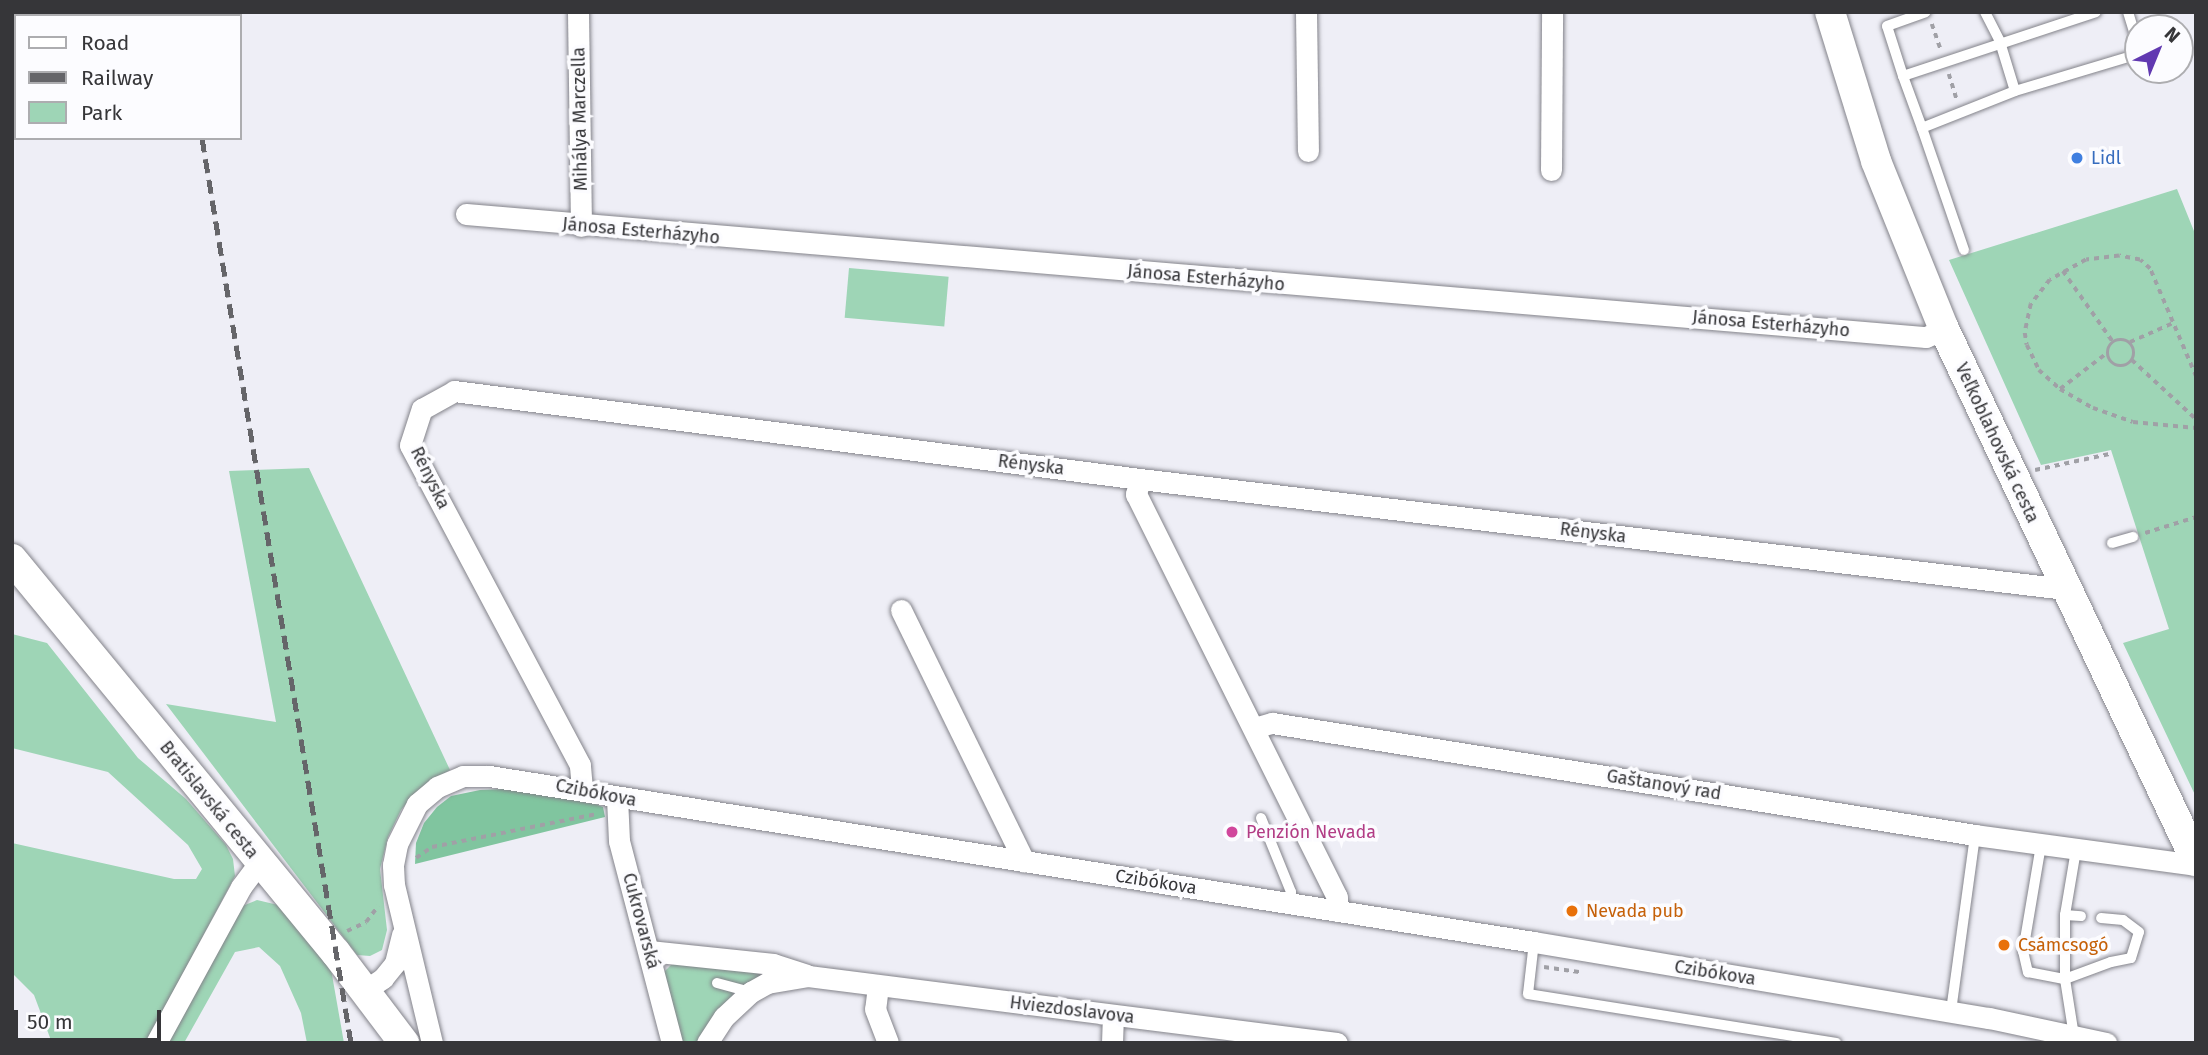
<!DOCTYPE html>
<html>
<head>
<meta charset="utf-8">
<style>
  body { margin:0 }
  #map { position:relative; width:2208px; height:1055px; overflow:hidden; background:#eeeef6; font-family:"Fira Sans",sans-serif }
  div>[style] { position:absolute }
  .green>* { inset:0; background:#9ed5b6; transform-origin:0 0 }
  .forest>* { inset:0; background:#80c59f }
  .path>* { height:3.5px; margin-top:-1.75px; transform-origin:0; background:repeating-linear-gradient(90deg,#a0a0a6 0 5px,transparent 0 10px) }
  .path>.ring { margin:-1.75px; padding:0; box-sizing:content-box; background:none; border:3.5px solid #a0a0a6; border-radius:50% }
  .roads { filter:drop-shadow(0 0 2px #83838a) drop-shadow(0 0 2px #83838a) }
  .lane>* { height:10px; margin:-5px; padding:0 5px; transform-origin:5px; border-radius:5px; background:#fff }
  .street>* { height:21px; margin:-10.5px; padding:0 10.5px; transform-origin:10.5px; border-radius:10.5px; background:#fff }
  .secondary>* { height:30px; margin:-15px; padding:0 15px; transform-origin:15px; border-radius:15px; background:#fff }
  .rail>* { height:5px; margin-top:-2.5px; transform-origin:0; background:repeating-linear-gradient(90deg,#656569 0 14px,transparent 0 21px) }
  .dots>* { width:19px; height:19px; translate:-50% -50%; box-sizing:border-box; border:4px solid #fcfcff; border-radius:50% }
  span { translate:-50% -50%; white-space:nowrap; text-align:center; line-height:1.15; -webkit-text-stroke:7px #fcfcff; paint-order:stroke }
  .street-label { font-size:18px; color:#363639 }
  .shop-label { font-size:18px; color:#366cbe }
  .left { translate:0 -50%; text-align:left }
  .hotel-label { font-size:18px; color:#b23c85 }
  .food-label { font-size:18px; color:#c56008 }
  .frame { position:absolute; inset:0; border:14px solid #363639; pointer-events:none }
  .legend { position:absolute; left:14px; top:14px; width:228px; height:126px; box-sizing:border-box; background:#fcfcff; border:2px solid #adadb0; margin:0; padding:9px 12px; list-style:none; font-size:21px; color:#363639 }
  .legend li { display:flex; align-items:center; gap:14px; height:35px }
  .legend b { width:35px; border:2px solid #adadb0 }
  .north { position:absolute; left:2124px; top:14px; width:70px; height:70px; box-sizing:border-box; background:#fcfcff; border:2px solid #adadb0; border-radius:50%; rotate:43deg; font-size:19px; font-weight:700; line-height:28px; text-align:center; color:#363639 }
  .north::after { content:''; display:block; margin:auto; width:24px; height:32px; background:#6139b1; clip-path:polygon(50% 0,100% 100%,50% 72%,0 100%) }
  .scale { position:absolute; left:14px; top:1010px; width:147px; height:32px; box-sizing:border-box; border:4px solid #363639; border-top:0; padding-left:9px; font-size:21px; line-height:24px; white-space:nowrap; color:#363639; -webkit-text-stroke:5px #fcfcff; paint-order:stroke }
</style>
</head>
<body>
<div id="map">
  <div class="green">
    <div style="clip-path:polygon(2177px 189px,2196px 236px,2196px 797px,2123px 643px,2169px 629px,2111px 450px,2041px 465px,1949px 260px)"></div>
    <div style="left:849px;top:268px;width:100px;height:50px;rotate:5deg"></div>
    <div style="clip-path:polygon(309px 468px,450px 770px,415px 793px,401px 810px,388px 837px,380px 869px,387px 930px,382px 950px,370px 956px,357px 955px,166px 704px,276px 722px,229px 471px)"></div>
    <div style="clip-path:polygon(12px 634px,47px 643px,138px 758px,186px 799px,226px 845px,233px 859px,235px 876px,146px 1043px,52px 1043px,34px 995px,12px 973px,12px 843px,174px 879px,196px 879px,202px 869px,188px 845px,108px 772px,12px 748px)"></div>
    <div style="clip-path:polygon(257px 900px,278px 905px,331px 969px,344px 1043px,307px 1043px,301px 1013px,280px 966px,259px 947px,235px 952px,184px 1043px,167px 1043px,240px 907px)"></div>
    <div style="clip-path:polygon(685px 961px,767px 974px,699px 1043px,678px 1043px,662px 974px,671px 965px)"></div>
  </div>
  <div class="forest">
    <div style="clip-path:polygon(507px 789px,595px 804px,603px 807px,605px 817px,415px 864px,416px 843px,424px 823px,437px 807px,451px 796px,480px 790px)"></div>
  </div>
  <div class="path">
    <div style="left:1932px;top:24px;width:28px;rotate:71deg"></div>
    <div style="left:1949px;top:74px;width:27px;rotate:73deg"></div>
    <div style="left:2063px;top:271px;width:87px;rotate:54.8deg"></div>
    <div class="ring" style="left:2108px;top:340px;width:22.5px;height:22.5px"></div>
    <div style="left:2130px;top:342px;width:47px;rotate:-23.8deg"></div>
    <div style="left:2132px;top:360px;width:87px;rotate:42.7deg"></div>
    <div style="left:2196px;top:377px;width:117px;rotate:-113.1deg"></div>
    <div style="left:2150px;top:269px;width:13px;rotate:-138deg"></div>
    <div style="left:2140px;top:260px;width:21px;rotate:-169deg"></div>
    <div style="left:2119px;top:256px;width:33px;rotate:173deg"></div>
    <div style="left:2086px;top:260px;width:41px;rotate:150.9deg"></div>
    <div style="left:2050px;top:280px;width:31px;rotate:128deg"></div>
    <div style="left:2031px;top:304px;width:30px;rotate:102deg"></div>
    <div style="left:2025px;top:333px;width:12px;rotate:81deg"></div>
    <div style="left:2027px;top:345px;width:28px;rotate:64deg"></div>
    <div style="left:2039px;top:370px;width:28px;rotate:42deg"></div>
    <div style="left:2060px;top:389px;width:38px;rotate:30deg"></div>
    <div style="left:2093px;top:408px;width:42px;rotate:19.3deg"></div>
    <div style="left:2133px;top:422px;width:63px;rotate:5.4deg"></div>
    <div style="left:2060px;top:389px;width:59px;rotate:-37.5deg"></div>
    <div style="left:2035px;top:470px;width:76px;rotate:-12.2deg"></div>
    <div style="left:2145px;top:533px;width:53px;rotate:-17.4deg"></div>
    <div style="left:416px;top:858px;width:19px;rotate:-35deg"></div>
    <div style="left:432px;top:847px;width:168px;rotate:-11.3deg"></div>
    <div style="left:347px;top:931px;width:21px;rotate:-25deg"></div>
    <div style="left:366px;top:922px;width:20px;rotate:-53deg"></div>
    <div style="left:1544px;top:967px;width:37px;rotate:8deg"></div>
  </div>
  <div class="roads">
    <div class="lane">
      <div style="left:1985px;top:12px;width:34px;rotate:63deg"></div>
      <div style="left:2000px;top:42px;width:51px;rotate:73deg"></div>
      <div style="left:2015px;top:91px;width:128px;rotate:-16.7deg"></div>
      <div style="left:2128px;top:12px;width:34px;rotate:73deg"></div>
      <div style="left:1903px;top:76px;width:52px;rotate:-107.7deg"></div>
      <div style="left:1887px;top:26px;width:41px;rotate:-19.7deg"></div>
      <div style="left:2015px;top:91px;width:100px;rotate:158.3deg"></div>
      <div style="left:1922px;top:128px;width:55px;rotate:-110.1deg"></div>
      <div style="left:1903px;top:76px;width:203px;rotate:-18.3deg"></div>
      <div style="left:1922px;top:128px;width:129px;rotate:71deg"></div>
      <div style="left:2112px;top:543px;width:22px;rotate:-16deg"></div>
      <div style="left:1261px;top:818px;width:80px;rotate:67.9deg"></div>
      <div style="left:1291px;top:892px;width:13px;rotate:99deg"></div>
      <div style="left:2041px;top:845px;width:108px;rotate:99.6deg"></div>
      <div style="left:2023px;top:951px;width:22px;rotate:77deg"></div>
      <div style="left:2028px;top:972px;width:38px;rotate:11deg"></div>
      <div style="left:2065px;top:979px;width:49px;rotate:-20.3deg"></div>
      <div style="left:2111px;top:962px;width:20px;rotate:-11deg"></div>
      <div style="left:2131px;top:958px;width:27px;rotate:-73deg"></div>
      <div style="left:2139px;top:932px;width:20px;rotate:-143deg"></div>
      <div style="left:2123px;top:920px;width:22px;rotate:-175deg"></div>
      <div style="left:2065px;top:915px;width:16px;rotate:4deg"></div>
      <div style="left:1534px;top:942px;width:52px;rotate:96.6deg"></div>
      <div style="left:1528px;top:994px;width:312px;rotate:9deg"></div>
      <div style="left:717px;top:983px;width:35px;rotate:15deg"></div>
      <div style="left:1951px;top:1011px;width:178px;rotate:-82.2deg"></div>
      <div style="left:2074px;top:1036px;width:58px;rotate:-99deg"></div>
      <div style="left:2065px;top:979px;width:64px;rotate:-90deg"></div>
      <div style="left:2065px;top:915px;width:66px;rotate:-80.4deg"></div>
    </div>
    <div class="street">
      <div style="left:578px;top:12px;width:214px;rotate:89.2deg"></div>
      <div style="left:1306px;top:12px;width:139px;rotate:89.2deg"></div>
      <div style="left:1551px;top:170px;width:158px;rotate:-89.6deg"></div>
      <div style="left:466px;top:214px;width:1465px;rotate:4.82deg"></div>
      <div style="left:1926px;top:337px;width:20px;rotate:-24deg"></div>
      <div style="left:1140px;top:479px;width:16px;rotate:105deg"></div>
      <div style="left:1136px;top:494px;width:450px;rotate:63.5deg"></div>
      <div style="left:1337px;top:897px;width:14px;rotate:90deg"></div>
      <div style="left:901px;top:610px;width:280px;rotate:63.9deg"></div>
      <div style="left:1254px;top:728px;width:19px;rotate:-16deg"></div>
      <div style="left:1272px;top:723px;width:712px;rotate:9.05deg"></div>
      <div style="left:1975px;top:835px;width:223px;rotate:7.7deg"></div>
      <div style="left:582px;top:789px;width:24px;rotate:-95deg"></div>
      <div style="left:580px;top:765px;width:362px;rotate:-118deg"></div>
      <div style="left:410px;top:445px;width:38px;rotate:-72deg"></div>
      <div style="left:422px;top:409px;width:37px;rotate:-29deg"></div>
      <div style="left:454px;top:391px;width:692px;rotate:7.31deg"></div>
      <div style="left:1140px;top:479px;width:932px;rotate:6.78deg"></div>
      <div style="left:617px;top:798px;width:43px;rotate:87.3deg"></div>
      <div style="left:619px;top:841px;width:209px;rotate:75.3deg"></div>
      <div style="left:649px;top:951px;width:125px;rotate:6deg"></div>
      <div style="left:773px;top:964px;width:35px;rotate:18deg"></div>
      <div style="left:878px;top:986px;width:23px;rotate:97deg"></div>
      <div style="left:875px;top:1009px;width:36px;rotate:69deg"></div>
      <div style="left:364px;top:991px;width:23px;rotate:-34deg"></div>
      <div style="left:383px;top:978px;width:19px;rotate:-51deg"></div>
      <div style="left:395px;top:963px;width:30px;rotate:-76deg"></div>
      <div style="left:156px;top:1043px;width:178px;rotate:-61.4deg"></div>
      <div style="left:241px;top:887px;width:31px;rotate:-53deg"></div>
      <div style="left:432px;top:1043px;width:163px;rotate:-103.5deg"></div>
      <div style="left:394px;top:885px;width:20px;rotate:-93deg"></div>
      <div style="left:393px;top:865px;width:21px;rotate:-79deg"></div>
      <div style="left:397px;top:844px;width:45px;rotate:-63.4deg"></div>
      <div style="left:417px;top:804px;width:26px;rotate:-40deg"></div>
      <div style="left:437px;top:787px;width:28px;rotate:-23deg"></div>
      <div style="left:463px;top:776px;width:26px"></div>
      <div style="left:489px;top:776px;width:1058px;rotate:9.03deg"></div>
      <div style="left:1534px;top:942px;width:461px;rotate:9.5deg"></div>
      <div style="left:1989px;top:1018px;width:120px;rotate:12.1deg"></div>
      <div style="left:707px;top:1043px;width:31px;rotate:-57deg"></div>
      <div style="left:724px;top:1017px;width:37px;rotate:-43deg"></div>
      <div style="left:751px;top:992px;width:18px;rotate:-29deg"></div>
      <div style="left:767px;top:983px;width:42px;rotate:-9.7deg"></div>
      <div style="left:808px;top:976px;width:533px;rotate:7.22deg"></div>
      <div style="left:1112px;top:1043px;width:28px;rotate:-88deg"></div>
    </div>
    <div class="secondary">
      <div style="left:1830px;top:12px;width:156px;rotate:72.8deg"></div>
      <div style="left:1876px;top:161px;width:181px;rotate:68deg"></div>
      <div style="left:1944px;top:329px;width:589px;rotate:64.65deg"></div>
      <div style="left:12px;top:559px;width:510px;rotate:50.57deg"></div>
      <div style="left:336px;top:953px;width:113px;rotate:52.9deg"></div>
    </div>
  </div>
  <div class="rail">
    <div style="left:182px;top:12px;width:4px;rotate:90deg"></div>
    <div style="left:202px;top:138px;width:917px;rotate:80.65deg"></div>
  </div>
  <div class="dots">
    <div style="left:2077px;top:158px;background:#3f7fe0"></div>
    <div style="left:1232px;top:832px;background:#d1479c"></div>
    <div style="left:1572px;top:911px;background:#e8710a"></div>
    <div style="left:2004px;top:945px;background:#e8710a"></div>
  </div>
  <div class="street-label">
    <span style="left:580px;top:119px;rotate:-91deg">Mihálya Marczella</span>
    <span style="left:641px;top:231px;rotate:5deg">Jánosa Esterházyho</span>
    <span style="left:1206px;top:278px;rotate:5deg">Jánosa Esterházyho</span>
    <span style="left:1771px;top:324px;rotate:5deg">Jánosa Esterházyho</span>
    <span style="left:1997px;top:443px;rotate:65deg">Veľkoblahovská cesta</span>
    <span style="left:1031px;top:465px;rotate:7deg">Rényska</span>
    <span style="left:430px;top:478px;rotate:64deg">Rényska</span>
    <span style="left:1593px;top:533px;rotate:7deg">Rényska</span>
    <span style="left:1664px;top:785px;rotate:9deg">Gaštanový rad</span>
    <span style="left:596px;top:793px;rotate:11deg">Czibókova</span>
    <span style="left:209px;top:800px;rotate:51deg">Bratislavská cesta</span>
    <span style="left:1156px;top:882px;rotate:9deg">Czibókova</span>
    <span style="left:641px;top:921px;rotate:75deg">Cukrovarská</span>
    <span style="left:1715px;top:973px;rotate:9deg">Czibókova</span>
    <span style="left:1072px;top:1010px;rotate:7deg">Hviezdoslavova</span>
  </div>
  <div class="shop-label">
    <span class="left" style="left:2091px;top:158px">Lidl</span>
  </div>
  <div class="hotel-label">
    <span class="left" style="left:1246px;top:832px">Penzión Nevada</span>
  </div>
  <div class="food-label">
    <span class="left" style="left:1586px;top:911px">Nevada pub</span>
    <span class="left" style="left:2018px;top:945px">Csámcsogó</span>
  </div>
  <div class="frame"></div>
  <ul class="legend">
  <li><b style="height:9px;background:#fff"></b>Road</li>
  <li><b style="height:9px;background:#656569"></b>Railway</li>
  <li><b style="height:19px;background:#9ed5b6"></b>Park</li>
  </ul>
  <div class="north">N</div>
  <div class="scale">50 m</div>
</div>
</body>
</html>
